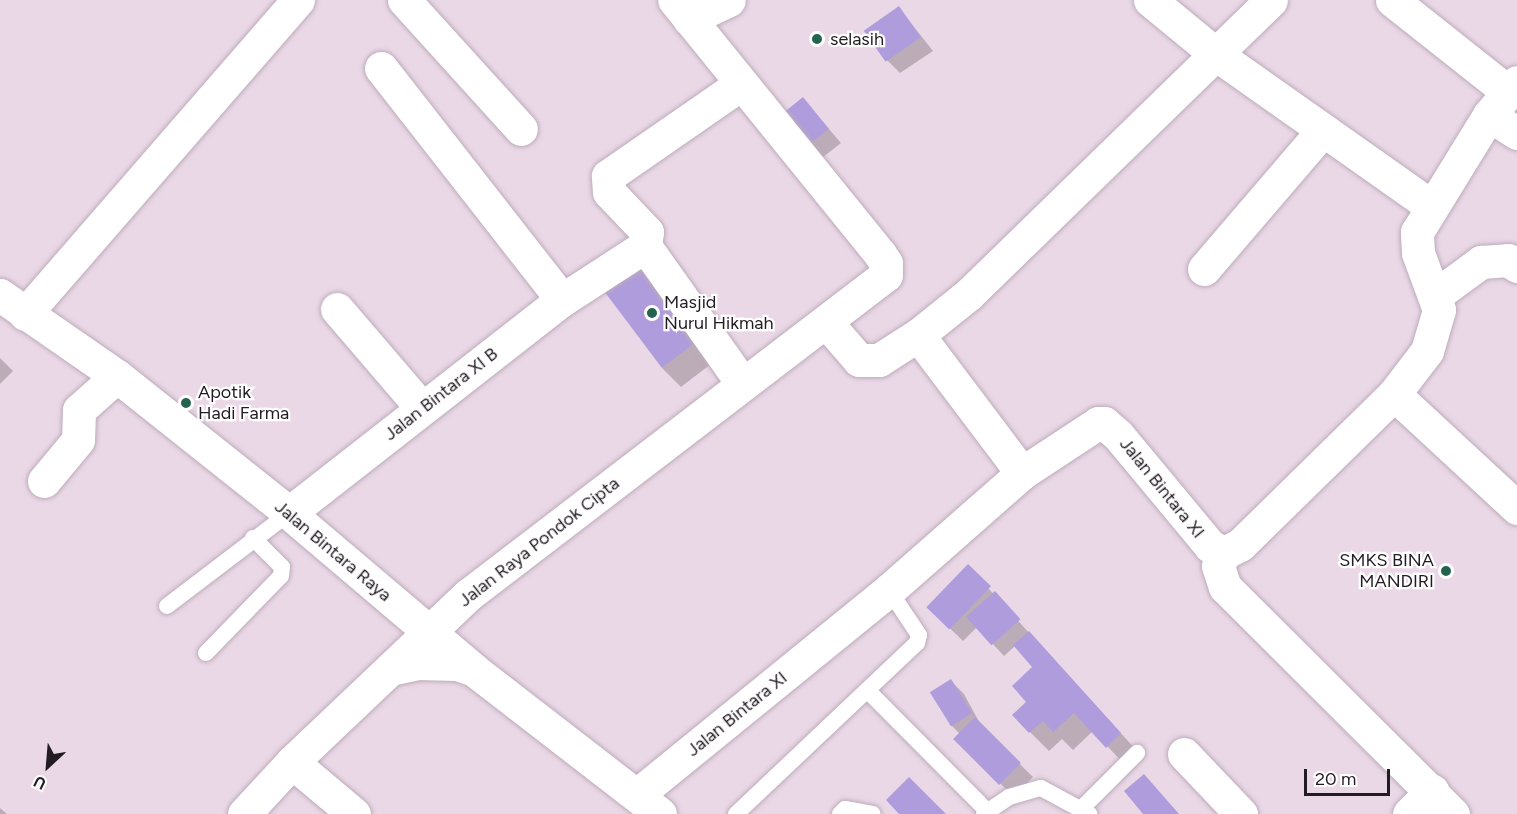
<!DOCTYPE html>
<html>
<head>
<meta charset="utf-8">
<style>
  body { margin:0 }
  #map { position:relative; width:1517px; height:814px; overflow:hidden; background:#ead8e7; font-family:Figtree,sans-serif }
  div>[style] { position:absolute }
  .shadow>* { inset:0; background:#0003 }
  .building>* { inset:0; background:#af9cdc; transform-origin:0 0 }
  .roads { filter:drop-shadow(0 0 2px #bdacbb) drop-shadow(0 0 2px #bdacbb) }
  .service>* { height:16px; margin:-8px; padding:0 8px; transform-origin:8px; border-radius:8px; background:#fff }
  .minor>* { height:33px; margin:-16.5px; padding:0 16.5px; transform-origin:16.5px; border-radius:16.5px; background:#fff }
  .primary>* { height:33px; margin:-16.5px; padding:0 16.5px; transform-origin:16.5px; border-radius:16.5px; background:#fff }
  .dots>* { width:16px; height:16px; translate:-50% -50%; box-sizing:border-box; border:3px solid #fff; border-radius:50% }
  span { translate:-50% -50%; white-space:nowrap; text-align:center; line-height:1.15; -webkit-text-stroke:4.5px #fff; paint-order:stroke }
  .poi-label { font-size:18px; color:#221c22 }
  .left { translate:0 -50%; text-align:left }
  .right { translate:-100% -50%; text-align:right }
  .street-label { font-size:18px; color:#221c22 }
  .north { position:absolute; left:18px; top:736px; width:60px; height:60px; -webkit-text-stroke:4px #fff; paint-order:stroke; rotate:206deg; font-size:16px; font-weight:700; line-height:24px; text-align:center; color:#221c22 }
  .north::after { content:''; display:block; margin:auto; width:21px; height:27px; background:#221c22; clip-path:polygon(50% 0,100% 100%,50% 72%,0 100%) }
  .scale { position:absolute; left:1304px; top:769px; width:86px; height:27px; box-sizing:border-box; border:3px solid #221c22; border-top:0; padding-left:8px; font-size:18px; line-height:21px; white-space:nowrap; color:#221c22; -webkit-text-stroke:4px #fff; paint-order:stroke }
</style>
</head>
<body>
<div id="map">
  <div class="shadow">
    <div style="clip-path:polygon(899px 8px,933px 51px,900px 73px,887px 60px)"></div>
    <div style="clip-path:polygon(803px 99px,841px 143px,818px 161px,805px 148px)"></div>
    <div style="clip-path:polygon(604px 289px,720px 357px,681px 387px,662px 368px)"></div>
    <div style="clip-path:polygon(0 358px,13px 371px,0 384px)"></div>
    <div style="clip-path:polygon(968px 566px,1139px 753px,1126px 766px,1093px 731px,1073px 750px,1062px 739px,1049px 751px,1030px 732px,1028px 702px,1034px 667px,1015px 646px,1004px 656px,977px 627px,963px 641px,928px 607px)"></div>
    <div style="clip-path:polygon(951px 681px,964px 694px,982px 727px,1033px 777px,1014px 797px,955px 739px,960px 734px,951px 725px)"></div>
    <div style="clip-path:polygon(0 808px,7px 814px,0 814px)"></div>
  </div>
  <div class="building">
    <div style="left:899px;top:6px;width:38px;height:43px;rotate:55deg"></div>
    <div style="left:803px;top:97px;width:41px;height:31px;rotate:51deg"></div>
    <div style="left:643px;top:258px;width:99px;height:51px;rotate:53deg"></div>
    <div style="left:968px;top:564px;width:32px;height:60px;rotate:44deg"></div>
    <div style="left:995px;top:591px;width:38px;height:39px;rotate:48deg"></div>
    <div style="clip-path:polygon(1029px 631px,1121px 733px,1106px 748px,1074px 713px,1053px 732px,1043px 721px,1029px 733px,1012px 715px,1026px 702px,1012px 686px,1032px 667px,1013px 645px)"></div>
    <div style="left:951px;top:679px;width:40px;height:25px;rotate:58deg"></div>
    <div style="left:975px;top:717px;width:65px;height:31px;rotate:45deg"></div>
    <div style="clip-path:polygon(1144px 774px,1179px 814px,1143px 814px,1124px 791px)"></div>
    <div style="clip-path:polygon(909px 777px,946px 814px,899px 814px,886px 800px)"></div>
  </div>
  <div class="roads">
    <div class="service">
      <div style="left:167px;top:606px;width:153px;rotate:-37.3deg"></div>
      <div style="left:206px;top:653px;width:107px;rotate:-45.8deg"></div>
      <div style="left:281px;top:576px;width:9px;rotate:-84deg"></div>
      <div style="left:282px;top:567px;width:41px;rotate:-135deg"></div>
      <div style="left:868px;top:691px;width:169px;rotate:45.2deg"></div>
      <div style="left:1082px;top:808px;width:78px;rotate:-45deg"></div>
      <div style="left:736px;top:814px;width:249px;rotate:-43.4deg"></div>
      <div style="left:917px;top:643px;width:8px;rotate:-76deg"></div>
      <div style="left:919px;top:635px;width:54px;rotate:-123.7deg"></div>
      <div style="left:840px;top:814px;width:7px;rotate:-45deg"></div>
      <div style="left:845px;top:809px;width:28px;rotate:10deg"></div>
      <div style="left:984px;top:814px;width:30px;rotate:-34deg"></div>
      <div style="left:1009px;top:797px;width:33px;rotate:-16deg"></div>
      <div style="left:1041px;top:788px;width:55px;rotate:28.4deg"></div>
    </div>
    <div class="minor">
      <div style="left:404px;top:0;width:174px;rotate:47.8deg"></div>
      <div style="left:1150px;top:0;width:87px;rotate:39.4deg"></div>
      <div style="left:1217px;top:55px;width:262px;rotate:35.2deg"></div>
      <div style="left:1392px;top:0;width:148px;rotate:38.4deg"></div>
      <div style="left:689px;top:19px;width:44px;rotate:-25.4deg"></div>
      <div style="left:381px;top:68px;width:294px;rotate:52deg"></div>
      <div style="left:1489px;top:115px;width:33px;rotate:33deg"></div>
      <div style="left:645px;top:246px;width:168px;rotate:54.7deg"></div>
      <div style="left:1204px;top:269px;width:183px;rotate:-49.4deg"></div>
      <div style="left:1436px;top:295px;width:56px;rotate:-36.3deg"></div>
      <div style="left:1481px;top:262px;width:27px;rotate:-4deg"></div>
      <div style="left:1508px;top:260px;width:11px;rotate:34deg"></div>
      <div style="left:337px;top:309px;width:130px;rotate:49.4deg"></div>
      <div style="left:25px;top:314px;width:416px;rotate:-49deg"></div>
      <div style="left:826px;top:322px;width:50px;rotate:49deg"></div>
      <div style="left:859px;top:360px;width:20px"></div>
      <div style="left:879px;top:360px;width:46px;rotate:-32.7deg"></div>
      <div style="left:918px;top:335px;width:65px;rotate:-38.8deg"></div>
      <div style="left:969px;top:294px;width:421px;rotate:-44.2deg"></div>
      <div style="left:918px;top:335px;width:173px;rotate:53deg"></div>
      <div style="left:1394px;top:394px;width:168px;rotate:42.8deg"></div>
      <div style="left:44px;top:481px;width:53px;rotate:-50.3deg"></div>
      <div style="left:78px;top:440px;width:30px;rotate:-88deg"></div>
      <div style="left:79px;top:410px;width:51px;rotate:-41.8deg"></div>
      <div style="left:289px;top:513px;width:346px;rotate:-38deg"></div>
      <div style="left:562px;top:300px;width:99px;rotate:-33deg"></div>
      <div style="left:645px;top:246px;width:14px;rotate:-82deg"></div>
      <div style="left:647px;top:232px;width:55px;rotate:-133.5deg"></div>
      <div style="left:609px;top:192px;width:16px;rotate:-94deg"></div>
      <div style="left:608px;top:176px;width:162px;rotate:-34.7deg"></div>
      <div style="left:1224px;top:553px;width:14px;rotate:115deg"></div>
      <div style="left:1218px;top:566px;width:22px;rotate:72deg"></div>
      <div style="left:1225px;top:587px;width:322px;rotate:44.9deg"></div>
      <div style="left:1184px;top:754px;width:83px;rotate:46.5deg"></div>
      <div style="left:292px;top:762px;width:81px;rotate:40deg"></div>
      <div style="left:638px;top:794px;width:323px;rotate:-39.1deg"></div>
      <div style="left:889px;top:590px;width:177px;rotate:-41.3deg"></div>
      <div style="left:1022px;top:473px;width:91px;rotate:-33.3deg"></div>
      <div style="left:1098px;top:423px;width:6px"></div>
      <div style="left:1104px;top:423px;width:18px;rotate:41deg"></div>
      <div style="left:1118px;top:435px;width:144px;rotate:50.3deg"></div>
      <div style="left:1210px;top:546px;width:16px;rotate:27deg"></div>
      <div style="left:1224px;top:553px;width:18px;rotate:-27deg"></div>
      <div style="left:1240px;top:545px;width:216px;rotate:-44.4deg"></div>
      <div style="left:1394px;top:394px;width:54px;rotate:-52.5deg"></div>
      <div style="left:1427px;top:351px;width:43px;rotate:-73.7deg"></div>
      <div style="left:1439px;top:310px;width:61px;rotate:-110.2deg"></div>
      <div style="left:1418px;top:253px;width:21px;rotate:-93deg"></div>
      <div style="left:1417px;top:232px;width:137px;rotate:-58.4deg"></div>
      <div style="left:1489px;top:115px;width:43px;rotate:-49.7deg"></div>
      <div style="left:244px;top:814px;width:71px;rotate:-47.3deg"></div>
      <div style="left:292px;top:762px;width:243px;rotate:-43.5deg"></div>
      <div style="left:468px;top:595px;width:526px;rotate:-37.44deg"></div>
      <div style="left:886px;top:275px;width:12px;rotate:-90deg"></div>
      <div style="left:886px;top:263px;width:11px;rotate:-124deg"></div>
      <div style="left:880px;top:254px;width:327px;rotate:-129deg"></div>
      <div style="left:1409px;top:814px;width:33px;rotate:-45deg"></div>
    </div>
    <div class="primary">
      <div style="left:0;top:295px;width:142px;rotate:34.7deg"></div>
      <div style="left:117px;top:376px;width:220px;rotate:38.5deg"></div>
      <div style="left:289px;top:513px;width:243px;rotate:40.3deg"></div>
      <div style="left:474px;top:670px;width:235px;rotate:37.7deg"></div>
      <div style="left:394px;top:668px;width:24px;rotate:-12deg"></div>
      <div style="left:417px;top:663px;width:40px;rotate:1.4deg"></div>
      <div style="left:457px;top:664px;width:18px;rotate:19deg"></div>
    </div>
  </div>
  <div class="dots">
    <div style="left:817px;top:39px;background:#24634f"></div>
    <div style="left:652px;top:313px;background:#24634f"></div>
    <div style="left:186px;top:403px;background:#24634f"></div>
    <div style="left:1446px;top:571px;background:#24634f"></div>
  </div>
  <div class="poi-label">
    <span class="left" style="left:830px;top:39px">selasih</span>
    <span class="left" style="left:664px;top:313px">Masjid<br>Nurul Hikmah</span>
    <span class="left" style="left:198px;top:403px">Apotik<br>Hadi Farma</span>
    <span class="right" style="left:1434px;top:571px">SMKS BINA<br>MANDIRI</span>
  </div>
  <div class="street-label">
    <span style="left:441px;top:394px;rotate:-38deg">Jalan Bintara XI B</span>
    <span style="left:1162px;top:488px;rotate:51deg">Jalan Bintara XI</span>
    <span style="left:539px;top:542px;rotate:-38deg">Jalan Raya Pondok Cipta</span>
    <span style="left:333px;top:551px;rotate:40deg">Jalan Bintara Raya</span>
    <span style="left:737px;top:714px;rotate:-39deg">Jalan Bintara XI</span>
  </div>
  <div class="north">U</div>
  <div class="scale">20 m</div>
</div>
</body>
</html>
